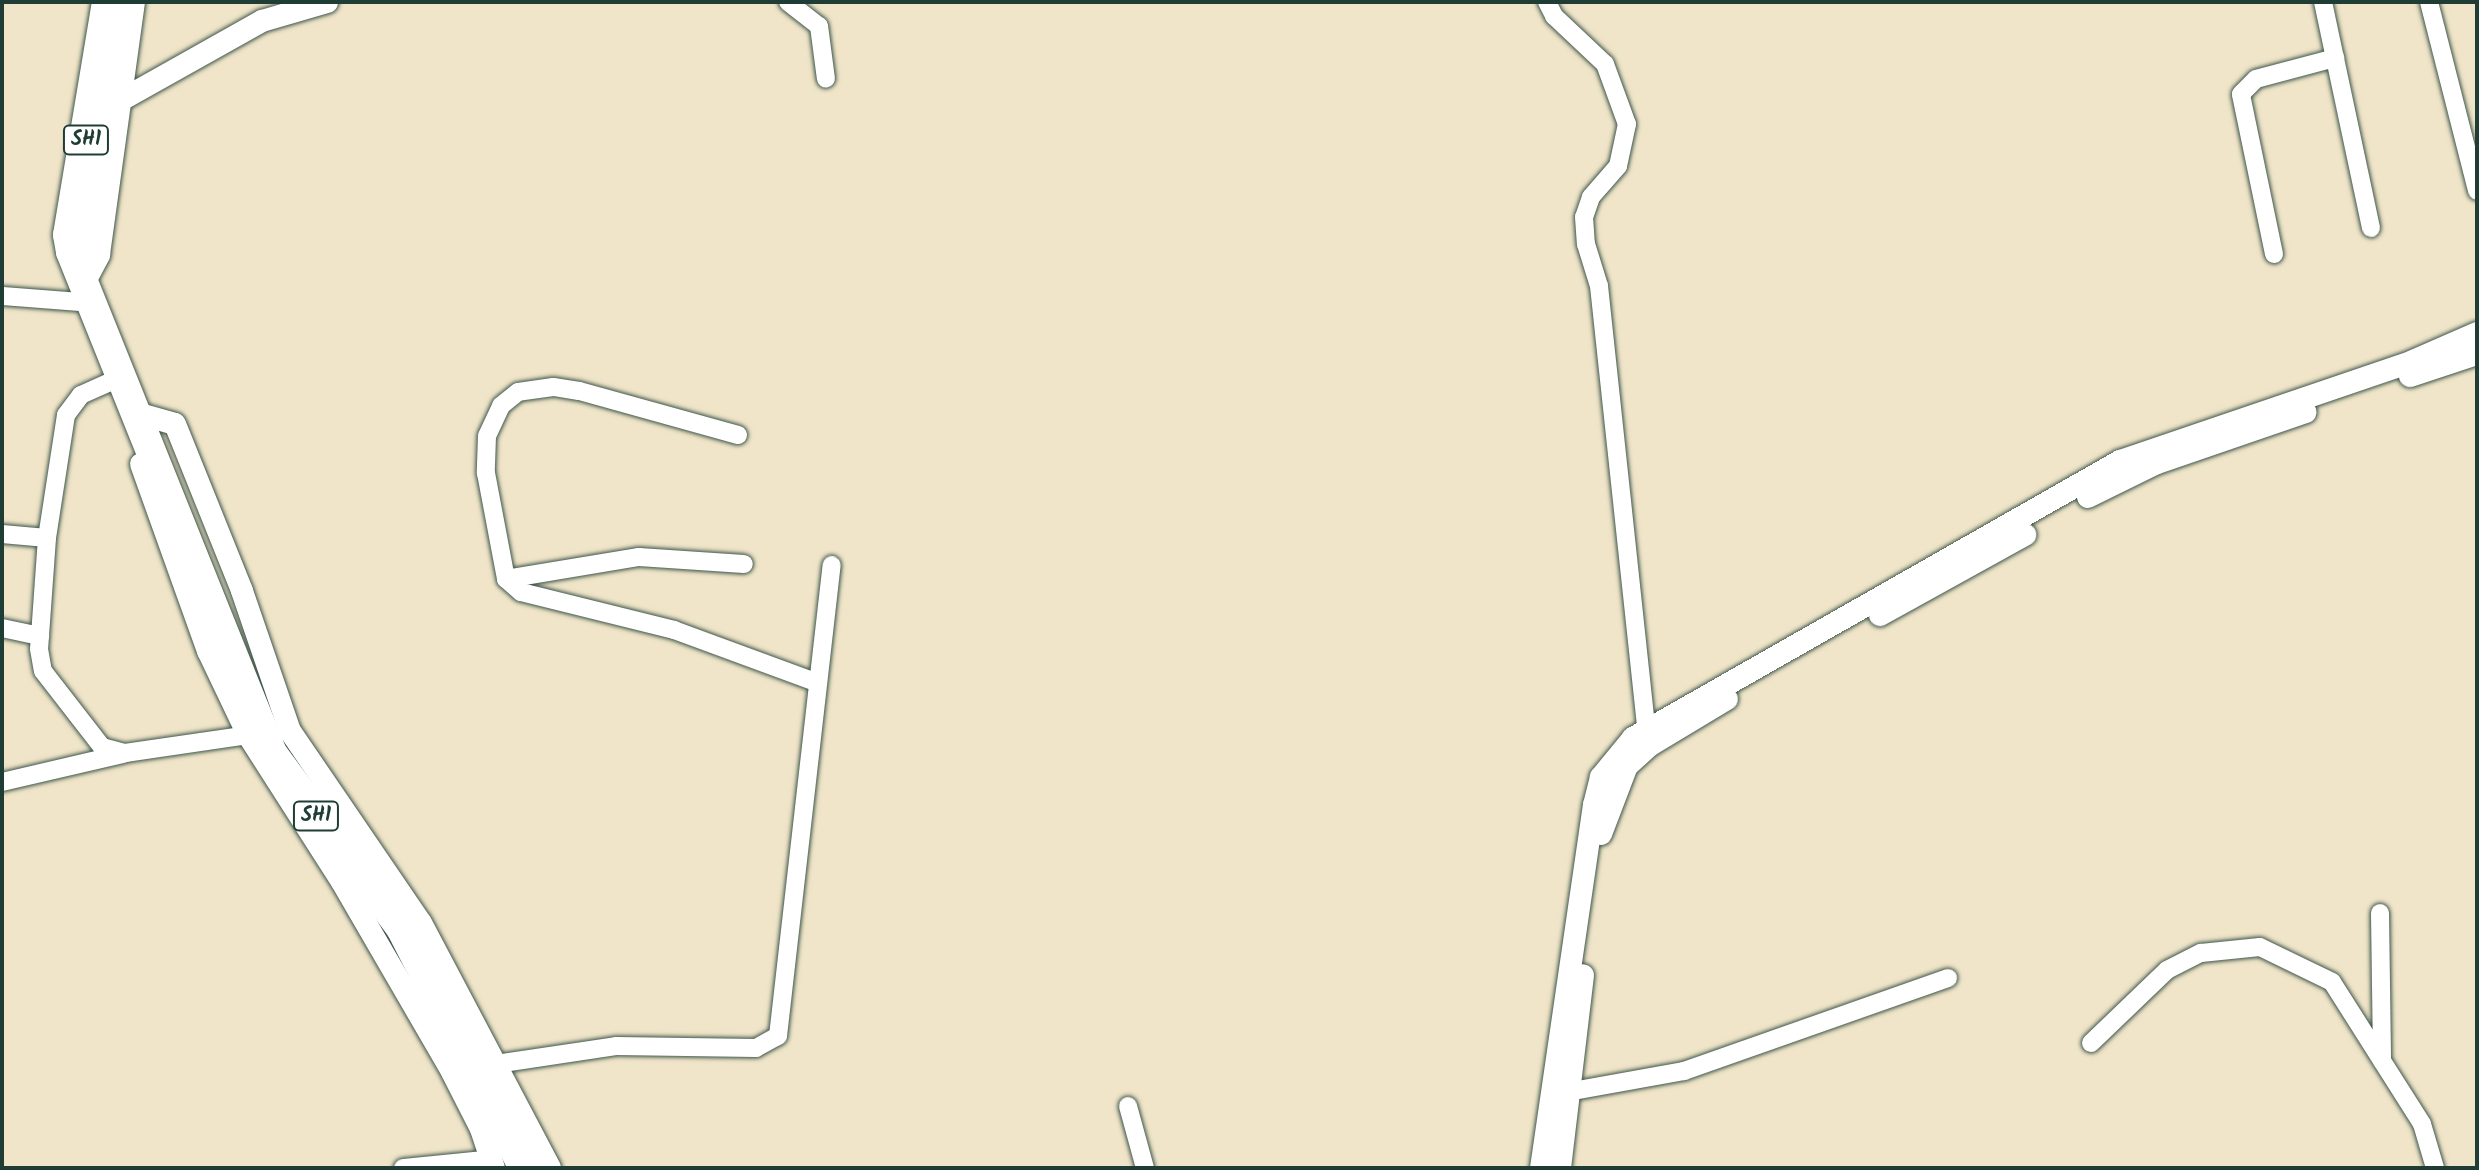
<!DOCTYPE html>
<html>
<head>
<meta charset="utf-8">
<style>
  body { margin:0 }
  #map { position:relative; width:2479px; height:1170px; overflow:hidden; background:#f0e5c9; font-family:Kalam,sans-serif }
  div>[style] { position:absolute }
  .roads { filter:drop-shadow(0 0 2px #3e564a) drop-shadow(0 0 2px #3e564a) }
  .minor>* { height:18px; margin:-9px; padding:0 9px; transform-origin:9px; border-radius:9px; background:#fff }
  .tertiary>* { height:22px; margin:-11px; padding:0 11px; transform-origin:11px; border-radius:11px; background:#fff }
  .primary>* { height:30px; margin:-15px; padding:0 15px; transform-origin:15px; border-radius:15px; background:#fff }
  span { translate:-50% -50%; white-space:nowrap; text-align:center; line-height:1.15; -webkit-text-stroke:8px #fff; paint-order:stroke }
  .shield-label span { padding:2px 6px; background:#fff; border:2px solid; border-radius:6px; -webkit-text-stroke-width:0 }
  .shield-label { font-size:20px; color:#1f3d34; font-weight:700 }
  .frame { position:absolute; inset:0; border:4px solid #1f3d34; pointer-events:none }
</style>
</head>
<body>
<div id="map">
  <div class="roads">
    <div class="minor">
      <div style="left:788px;top:2px;width:39px;rotate:38deg"></div>
      <div style="left:819px;top:26px;width:53px;rotate:82.5deg"></div>
      <div style="left:1547px;top:2px;width:16px;rotate:63deg"></div>
      <div style="left:1554px;top:16px;width:70px;rotate:43.3deg"></div>
      <div style="left:1605px;top:64px;width:64px;rotate:69.9deg"></div>
      <div style="left:1627px;top:124px;width:43px;rotate:102.1deg"></div>
      <div style="left:1618px;top:166px;width:41px;rotate:131.1deg"></div>
      <div style="left:1591px;top:197px;width:21px;rotate:109deg"></div>
      <div style="left:1584px;top:217px;width:27px;rotate:86deg"></div>
      <div style="left:1586px;top:244px;width:44px;rotate:72.8deg"></div>
      <div style="left:1599px;top:286px;width:460px;rotate:83.9deg"></div>
      <div style="left:2323px;top:2px;width:231px;rotate:78deg"></div>
      <div style="left:2429px;top:2px;width:195px;rotate:75.7deg"></div>
      <div style="left:2274px;top:254px;width:163px;rotate:-101.7deg"></div>
      <div style="left:2241px;top:94px;width:21px;rotate:-45deg"></div>
      <div style="left:2256px;top:79px;width:82px;rotate:-14.9deg"></div>
      <div style="left:2px;top:296px;width:92px;rotate:4.4deg"></div>
      <div style="left:119px;top:378px;width:42px;rotate:155.9deg"></div>
      <div style="left:81px;top:395px;width:25px;rotate:127deg"></div>
      <div style="left:66px;top:415px;width:124px;rotate:98.8deg"></div>
      <div style="left:47px;top:538px;width:111px;rotate:94.1deg"></div>
      <div style="left:39px;top:649px;width:22px;rotate:80deg"></div>
      <div style="left:43px;top:671px;width:96px;rotate:52.2deg"></div>
      <div style="left:102px;top:747px;width:24px;rotate:15deg"></div>
      <div style="left:125px;top:753px;width:124px;rotate:-8.3deg"></div>
      <div style="left:738px;top:435px;width:165px;rotate:-164.5deg"></div>
      <div style="left:579px;top:391px;width:26px;rotate:-171deg"></div>
      <div style="left:553px;top:387px;width:35px;rotate:172deg"></div>
      <div style="left:518px;top:392px;width:22px;rotate:141deg"></div>
      <div style="left:501px;top:406px;width:33px;rotate:115deg"></div>
      <div style="left:487px;top:436px;width:37px;rotate:92deg"></div>
      <div style="left:486px;top:473px;width:108px;rotate:79.3deg"></div>
      <div style="left:506px;top:579px;width:20px;rotate:41deg"></div>
      <div style="left:521px;top:592px;width:158px;rotate:13.9deg"></div>
      <div style="left:674px;top:630px;width:150px;rotate:20.2deg"></div>
      <div style="left:2px;top:534px;width:45px;rotate:5.1deg"></div>
      <div style="left:506px;top:579px;width:135px;rotate:-9.4deg"></div>
      <div style="left:639px;top:557px;width:105px;rotate:3.8deg"></div>
      <div style="left:2px;top:628px;width:39px;rotate:12deg"></div>
      <div style="left:2px;top:782px;width:123px;rotate:-13.1deg"></div>
      <div style="left:2380px;top:913px;width:148px;rotate:89.2deg"></div>
      <div style="left:2091px;top:1043px;width:105px;rotate:-43.8deg"></div>
      <div style="left:2167px;top:970px;width:38px;rotate:-27deg"></div>
      <div style="left:2201px;top:953px;width:59px;rotate:-5.8deg"></div>
      <div style="left:2260px;top:947px;width:80px;rotate:25.9deg"></div>
      <div style="left:2332px;top:982px;width:168px;rotate:57.6deg"></div>
      <div style="left:2422px;top:1124px;width:46px;rotate:73.5deg"></div>
      <div style="left:496px;top:1064px;width:121px;rotate:-8.5deg"></div>
      <div style="left:616px;top:1046px;width:140px;rotate:0.8deg"></div>
      <div style="left:756px;top:1048px;width:25px;rotate:-29deg"></div>
      <div style="left:778px;top:1036px;width:474px;rotate:-83.5deg"></div>
      <div style="left:1567px;top:1092px;width:119px;rotate:-10.2deg"></div>
      <div style="left:1684px;top:1071px;width:280px;rotate:-19.4deg"></div>
      <div style="left:1128px;top:1106px;width:64px;rotate:74.7deg"></div>
      <div style="left:403px;top:1168px;width:90px;rotate:-5.7deg"></div>
    </div>
    <div class="tertiary">
      <div style="left:107px;top:108px;width:178px;rotate:-29.3deg"></div>
      <div style="left:262px;top:21px;width:68px;rotate:-16.3deg"></div>
      <div style="left:2410px;top:376px;width:71px;rotate:-18.2deg"></div>
      <div style="left:140px;top:414px;width:36px;rotate:16deg"></div>
      <div style="left:175px;top:424px;width:180px;rotate:68.1deg"></div>
      <div style="left:242px;top:591px;width:148px;rotate:71.1deg"></div>
      <div style="left:290px;top:731px;width:232px;rotate:55.7deg"></div>
      <div style="left:421px;top:923px;width:277px;rotate:62.2deg"></div>
      <div style="left:141px;top:464px;width:199px;rotate:70.3deg"></div>
      <div style="left:208px;top:651px;width:93px;rotate:64.5deg"></div>
      <div style="left:248px;top:735px;width:174px;rotate:57.4deg"></div>
      <div style="left:342px;top:882px;width:220px;rotate:59.9deg"></div>
      <div style="left:452px;top:1072px;width:64px;rotate:63deg"></div>
      <div style="left:481px;top:1129px;width:41px;rotate:71.6deg"></div>
      <div style="left:2088px;top:497px;width:77px;rotate:-26.2deg"></div>
      <div style="left:2157px;top:463px;width:157px;rotate:-18.9deg"></div>
      <div style="left:1880px;top:615px;width:166px;rotate:-28.9deg"></div>
      <div style="left:1601px;top:834px;width:73px;rotate:-69.1deg"></div>
      <div style="left:1627px;top:766px;width:30px;rotate:-42deg"></div>
      <div style="left:1649px;top:746px;width:91px;rotate:-31.1deg"></div>
      <div style="left:1541px;top:1168px;width:367px;rotate:-81.7deg"></div>
      <div style="left:1594px;top:805px;width:29px;rotate:-76deg"></div>
      <div style="left:1601px;top:777px;width:50px;rotate:-50.6deg"></div>
      <div style="left:1633px;top:738px;width:560px;rotate:-29.63deg"></div>
      <div style="left:2120px;top:461px;width:310px;rotate:-18.8deg"></div>
      <div style="left:2413px;top:361px;width:70px;rotate:-23.6deg"></div>
      <div style="left:1560px;top:1168px;width:194px;rotate:-83.2deg"></div>
    </div>
    <div class="primary">
      <div style="left:107px;top:2px;width:236px;rotate:99.5deg"></div>
      <div style="left:68px;top:235px;width:17px;rotate:80deg"></div>
      <div style="left:71px;top:252px;width:540px;rotate:68.14deg"></div>
      <div style="left:272px;top:753px;width:217px;rotate:53.6deg"></div>
      <div style="left:401px;top:928px;width:270px;rotate:62.9deg"></div>
      <div style="left:84px;top:275px;width:24px;rotate:-62deg"></div>
      <div style="left:95px;top:254px;width:254px;rotate:-82.1deg"></div>
    </div>
  </div>
  <div class="shield-label">
    <span style="left:86px;top:140px">SH1</span>
    <span style="left:316px;top:816px">SH1</span>
  </div>
  <div class="frame"></div>
</div>
</body>
</html>
